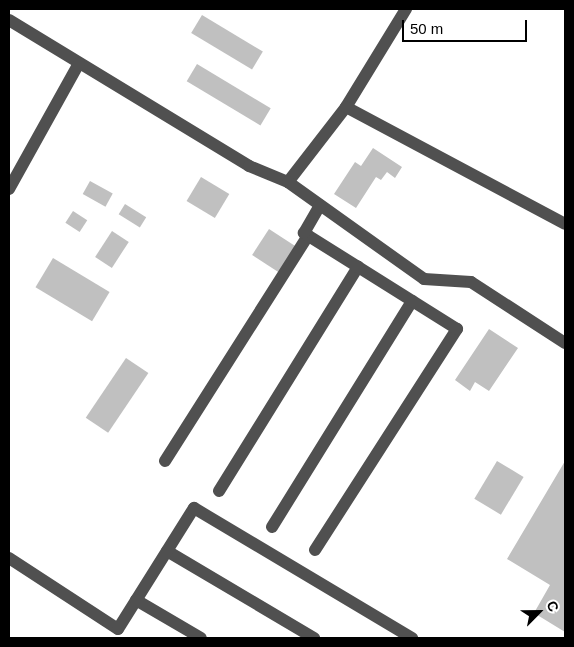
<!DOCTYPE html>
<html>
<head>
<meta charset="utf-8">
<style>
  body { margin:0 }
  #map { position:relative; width:574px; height:647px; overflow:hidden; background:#fff; font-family:Helvetica,sans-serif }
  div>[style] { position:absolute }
  .building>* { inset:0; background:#c0c0c0; transform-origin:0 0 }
  .minor>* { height:12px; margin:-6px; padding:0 6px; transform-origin:6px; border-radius:6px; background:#505050 }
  span { translate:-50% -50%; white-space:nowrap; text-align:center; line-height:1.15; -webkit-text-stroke:4px #fff; paint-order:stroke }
  .frame { position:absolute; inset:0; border:10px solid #000; pointer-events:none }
  .north { position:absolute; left:514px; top:587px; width:50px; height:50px; -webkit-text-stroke:4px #fff; paint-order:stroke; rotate:67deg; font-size:14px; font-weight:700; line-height:20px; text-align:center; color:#000 }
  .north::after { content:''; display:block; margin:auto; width:18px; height:22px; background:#000; clip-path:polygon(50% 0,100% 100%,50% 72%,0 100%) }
  .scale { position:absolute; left:402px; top:20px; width:125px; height:22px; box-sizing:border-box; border:2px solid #000; border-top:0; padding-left:6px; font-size:15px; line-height:18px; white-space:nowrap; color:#000; -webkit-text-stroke:4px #fff; paint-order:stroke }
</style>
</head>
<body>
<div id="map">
  <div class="building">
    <div style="left:202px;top:15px;width:71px;height:21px;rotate:31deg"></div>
    <div style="left:197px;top:64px;width:86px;height:20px;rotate:31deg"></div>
    <div style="clip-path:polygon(373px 148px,402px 167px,395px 178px,387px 172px,381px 180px,376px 177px,356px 208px,334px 194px,355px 162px,361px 166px)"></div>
    <div style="left:201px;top:177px;width:33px;height:28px;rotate:31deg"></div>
    <div style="left:90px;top:181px;width:26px;height:15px;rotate:29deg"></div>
    <div style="left:125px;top:204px;width:25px;height:12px;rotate:32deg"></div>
    <div style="left:73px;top:211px;width:17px;height:14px;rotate:33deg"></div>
    <div style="left:269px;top:229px;width:33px;height:31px;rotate:33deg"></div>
    <div style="left:112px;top:231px;width:20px;height:31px;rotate:33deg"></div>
    <div style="left:53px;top:258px;width:66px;height:34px;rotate:31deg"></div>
    <div style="clip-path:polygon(489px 329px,518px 348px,489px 391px,475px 382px,470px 391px,455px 380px)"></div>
    <div style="left:126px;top:358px;width:27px;height:72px;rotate:34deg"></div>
    <div style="left:497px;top:461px;width:31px;height:44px;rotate:31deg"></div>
    <div style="clip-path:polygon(565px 461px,565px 632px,534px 613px,550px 585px,507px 559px)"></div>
  </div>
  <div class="minor">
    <div style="left:9px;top:20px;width:281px;rotate:31.3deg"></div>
    <div style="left:249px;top:166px;width:42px;rotate:22.3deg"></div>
    <div style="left:288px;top:182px;width:95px;rotate:-52.3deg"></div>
    <div style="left:346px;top:107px;width:115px;rotate:-58.5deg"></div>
    <div style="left:346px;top:107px;width:248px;rotate:28.1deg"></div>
    <div style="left:288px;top:182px;width:167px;rotate:35.5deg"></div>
    <div style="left:424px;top:279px;width:47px;rotate:3.7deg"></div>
    <div style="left:471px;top:282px;width:112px;rotate:33deg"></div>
    <div style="left:9px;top:189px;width:144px;rotate:-60.9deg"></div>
    <div style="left:165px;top:461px;width:267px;rotate:-57.6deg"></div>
    <div style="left:219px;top:491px;width:264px;rotate:-58.2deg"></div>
    <div style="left:272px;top:527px;width:266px;rotate:-58.2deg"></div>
    <div style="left:315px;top:550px;width:263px;rotate:-57.3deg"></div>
    <div style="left:457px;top:329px;width:181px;rotate:-147.9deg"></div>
    <div style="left:304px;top:233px;width:32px;rotate:-60deg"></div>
    <div style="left:167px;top:551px;width:171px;rotate:30.6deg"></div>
    <div style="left:9px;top:558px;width:130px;rotate:33.1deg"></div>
    <div style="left:118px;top:629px;width:143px;rotate:-57.9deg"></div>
    <div style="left:194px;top:508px;width:254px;rotate:30.8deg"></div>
    <div style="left:136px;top:600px;width:75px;rotate:30.3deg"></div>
  </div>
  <div class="frame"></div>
  <div class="north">С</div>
  <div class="scale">50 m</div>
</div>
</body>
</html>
